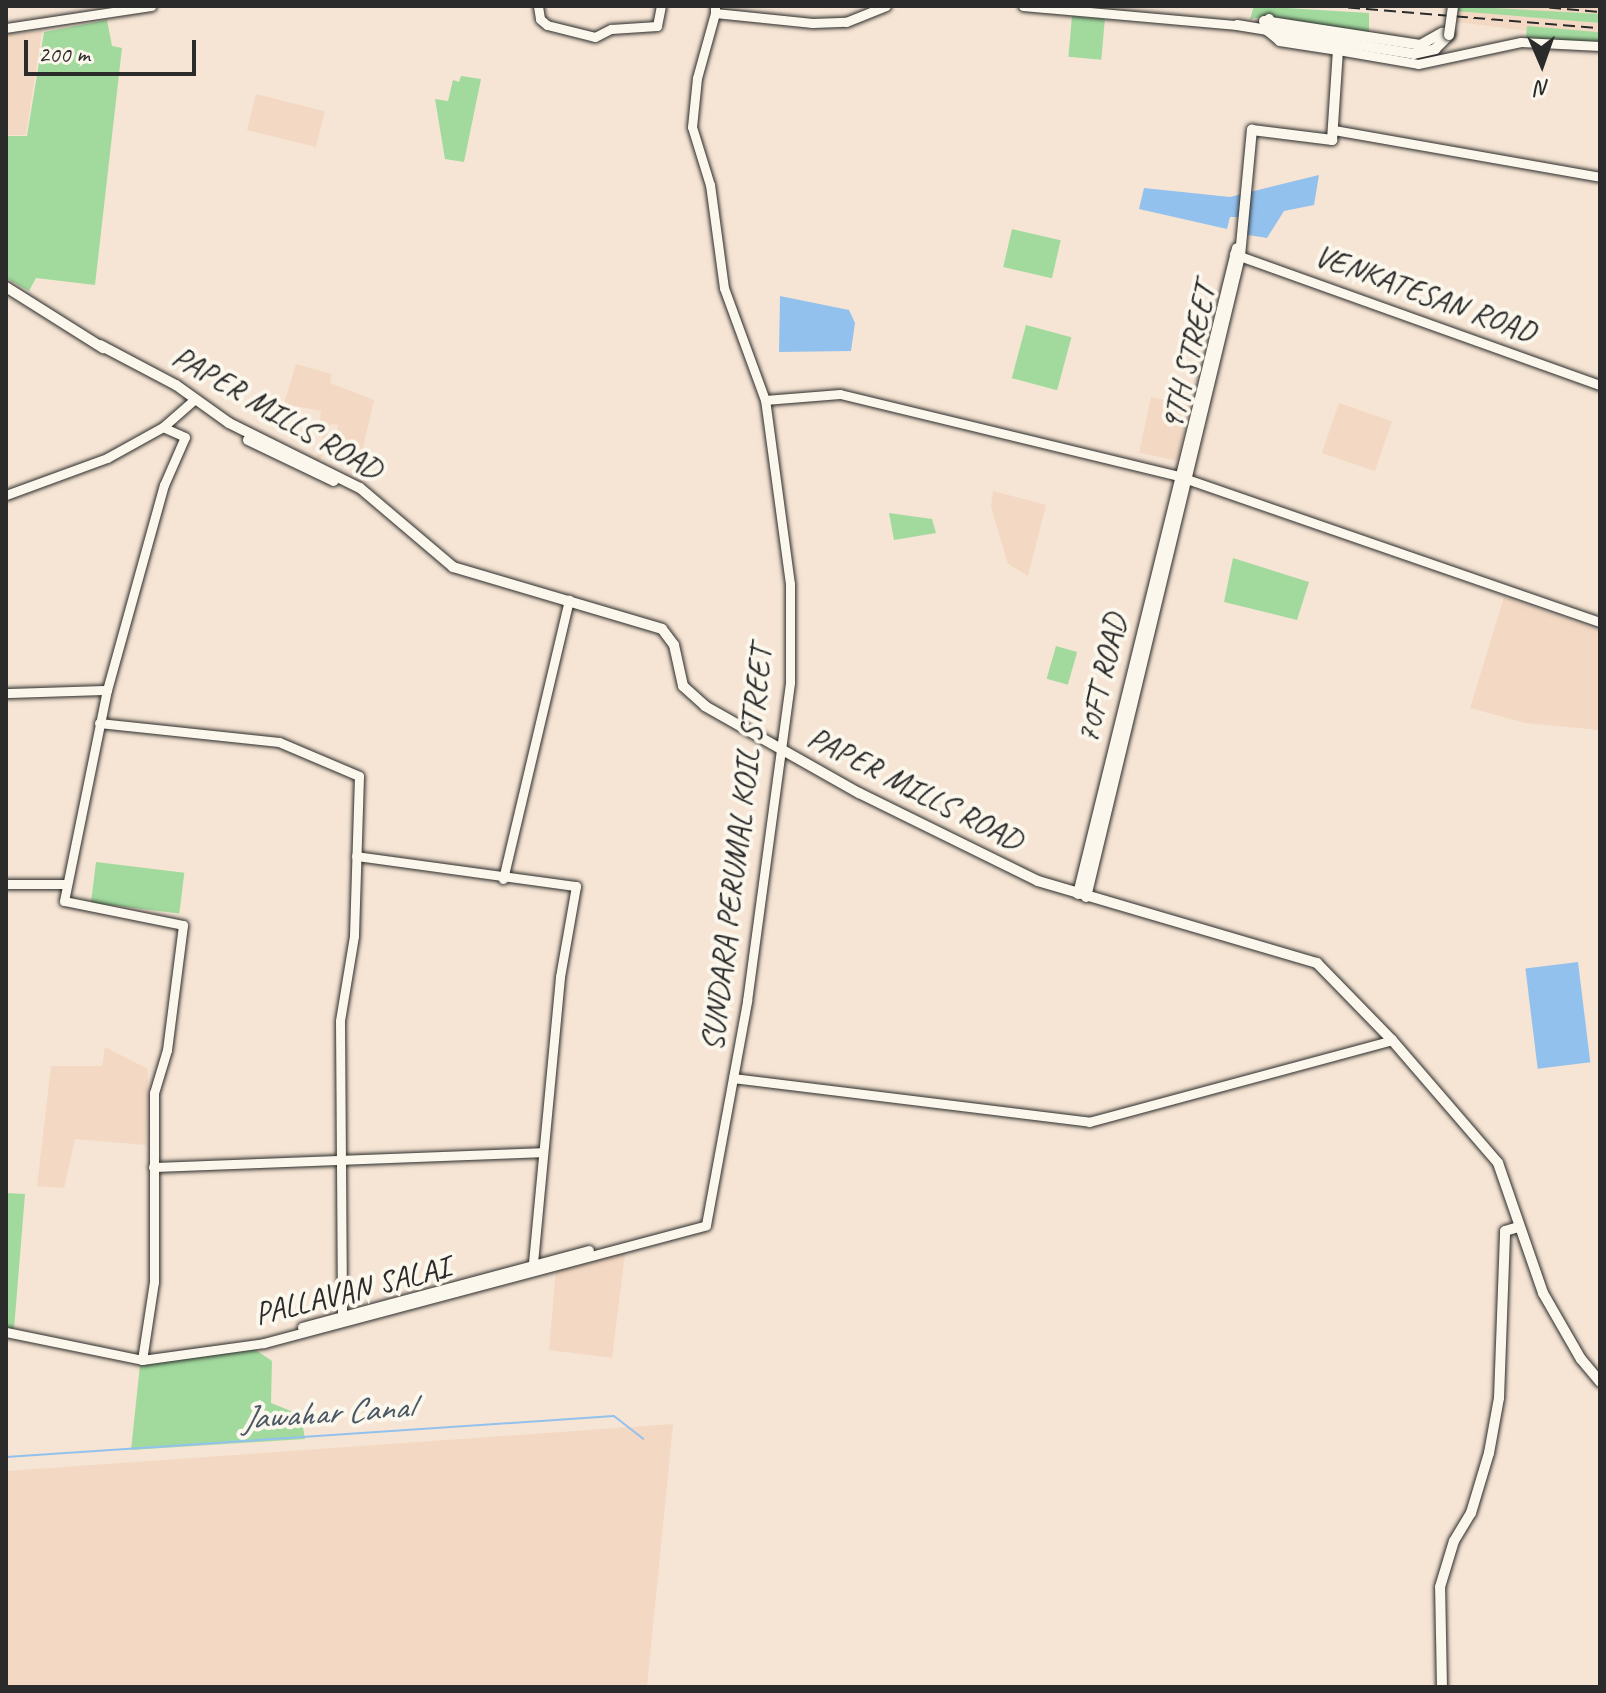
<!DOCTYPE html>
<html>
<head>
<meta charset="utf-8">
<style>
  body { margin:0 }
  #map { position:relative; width:1606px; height:1693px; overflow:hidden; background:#f6e5d4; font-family:Caveat,sans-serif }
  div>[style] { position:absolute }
  .built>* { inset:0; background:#f3d9c3; transform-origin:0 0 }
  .green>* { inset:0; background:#a2da9e; transform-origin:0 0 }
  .water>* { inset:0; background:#93c1ed; transform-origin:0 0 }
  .stream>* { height:2px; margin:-1px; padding:0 1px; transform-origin:1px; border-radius:1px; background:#93c1ed }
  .roads { filter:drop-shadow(0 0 2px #2b2b2b) drop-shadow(0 0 2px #2b2b2b) }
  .tertiary>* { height:9px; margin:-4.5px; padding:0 4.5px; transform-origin:4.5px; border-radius:4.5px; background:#fbf7ec }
  .secondary>* { height:10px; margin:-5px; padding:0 5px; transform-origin:5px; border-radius:5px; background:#fbf7ec }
  .rail>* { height:2px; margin-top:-1px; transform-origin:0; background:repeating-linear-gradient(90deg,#2b2b2b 0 12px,transparent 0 18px) }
  .bridges { filter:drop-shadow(0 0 2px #2b2b2b) drop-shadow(0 0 2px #2b2b2b) }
  .secondary-bridge>* { height:10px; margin:-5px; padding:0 5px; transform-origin:5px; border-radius:5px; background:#fbf7ec }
  span { translate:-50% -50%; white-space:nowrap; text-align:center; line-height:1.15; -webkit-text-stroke:8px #fbf7ec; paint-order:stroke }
  .street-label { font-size:32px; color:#2b2b2b }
  .water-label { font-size:34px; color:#4a5865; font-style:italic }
  .frame { position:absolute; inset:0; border:8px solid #2b2b2b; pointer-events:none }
  .north { position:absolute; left:1502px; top:24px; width:80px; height:80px; -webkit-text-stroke:6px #fbf7ec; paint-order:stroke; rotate:178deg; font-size:22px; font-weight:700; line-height:32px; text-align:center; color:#2b2b2b }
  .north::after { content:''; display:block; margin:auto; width:28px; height:36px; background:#2b2b2b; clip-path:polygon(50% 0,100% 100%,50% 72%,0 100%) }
  .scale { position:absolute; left:24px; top:40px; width:172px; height:36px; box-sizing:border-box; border:4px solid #2b2b2b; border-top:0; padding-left:10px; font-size:24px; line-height:28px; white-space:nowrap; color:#2b2b2b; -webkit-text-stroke:6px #fbf7ec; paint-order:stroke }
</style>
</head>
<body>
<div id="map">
  <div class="built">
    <div style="clip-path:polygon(1459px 6px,1600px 6px,1600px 40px,1457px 22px)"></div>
    <div style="clip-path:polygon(42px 31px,26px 135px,6px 135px,6px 34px)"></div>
    <div style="left:256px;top:94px;width:71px;height:37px;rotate:14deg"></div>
    <div style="clip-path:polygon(296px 364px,332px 374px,330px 383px,374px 400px,362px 452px,334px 446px,338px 425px,330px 424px,321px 460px,316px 460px,325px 426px,319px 426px,321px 411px,284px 404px)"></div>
    <div style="left:1151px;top:397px;width:39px;height:57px;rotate:12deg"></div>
    <div style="left:1339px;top:403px;width:56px;height:53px;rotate:19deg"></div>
    <div style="clip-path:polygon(993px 491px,1046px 505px,1028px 576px,1008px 564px,991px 507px)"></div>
    <div style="clip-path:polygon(1504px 597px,1600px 631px,1600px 730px,1525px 723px,1470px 708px)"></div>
    <div style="clip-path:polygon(105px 1047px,148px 1069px,146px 1145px,75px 1139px,64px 1188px,37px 1186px,51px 1066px,102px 1066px)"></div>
    <div style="clip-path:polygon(626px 1247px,612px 1358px,549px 1350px,556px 1268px)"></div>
    <div style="clip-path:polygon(673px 1424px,647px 1687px,6px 1687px,6px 1471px)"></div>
  </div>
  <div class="green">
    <div style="clip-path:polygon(1254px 6px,1369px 13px,1369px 33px,1269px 16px,1250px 19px)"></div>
    <div style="clip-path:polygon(1457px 6px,1600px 14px,1600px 23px,1456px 11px)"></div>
    <div style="left:1072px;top:16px;width:33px;height:41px;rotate:5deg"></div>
    <div style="clip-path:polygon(107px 20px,112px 46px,122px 48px,95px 285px,36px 278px,29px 291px,6px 278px,6px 136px,27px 136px,44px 32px)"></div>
    <div style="left:1527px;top:26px;width:73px;height:13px;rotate:5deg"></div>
    <div style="clip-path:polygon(461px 76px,481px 79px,464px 162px,445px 159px,435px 99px,448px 101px,453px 80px,459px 82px)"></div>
    <div style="left:1012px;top:229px;width:50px;height:39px;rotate:13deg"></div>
    <div style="left:1026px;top:325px;width:47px;height:55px;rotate:15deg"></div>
    <div style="clip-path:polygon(889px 513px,932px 519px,936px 533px,894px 540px)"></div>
    <div style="clip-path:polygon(1233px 558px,1309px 582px,1297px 620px,1224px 602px)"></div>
    <div style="left:1056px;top:646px;width:22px;height:34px;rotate:16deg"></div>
    <div style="left:96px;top:862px;width:89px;height:41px;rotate:7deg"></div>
    <div style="clip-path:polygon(6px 1193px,25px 1194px,14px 1329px,6px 1327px)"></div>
    <div style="clip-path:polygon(253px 1348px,272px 1361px,271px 1403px,301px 1415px,305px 1439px,131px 1450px,140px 1365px)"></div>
  </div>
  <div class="water">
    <div style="clip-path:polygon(1319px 175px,1314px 205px,1284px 211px,1267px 238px,1242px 234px,1244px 217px,1230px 217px,1227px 229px,1139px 209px,1144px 188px,1230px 197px)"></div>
    <div style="clip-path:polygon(780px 296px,849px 310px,855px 323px,851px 351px,779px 352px)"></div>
    <div style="left:1578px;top:962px;width:101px;height:53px;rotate:83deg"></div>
  </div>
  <div class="stream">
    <div style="left:6px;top:1457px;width:609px;rotate:-3.86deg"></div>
    <div style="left:614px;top:1416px;width:37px;rotate:38deg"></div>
  </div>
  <div class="roads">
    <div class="tertiary">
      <div style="left:538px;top:6px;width:13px;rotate:81deg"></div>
      <div style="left:540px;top:19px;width:9px;rotate:41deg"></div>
      <div style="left:547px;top:25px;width:49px;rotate:14deg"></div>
      <div style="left:595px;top:37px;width:18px;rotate:-27deg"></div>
      <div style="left:611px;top:29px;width:46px;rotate:-3.7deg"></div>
      <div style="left:657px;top:26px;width:20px;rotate:-79deg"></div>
      <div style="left:715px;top:6px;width:7px;rotate:90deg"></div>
      <div style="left:715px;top:13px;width:98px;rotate:5.9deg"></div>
      <div style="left:812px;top:23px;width:34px;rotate:-2deg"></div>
      <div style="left:846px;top:22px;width:43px;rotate:-21.8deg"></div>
      <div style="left:1023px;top:6px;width:215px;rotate:5.1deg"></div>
      <div style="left:6px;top:28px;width:147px;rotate:-8.6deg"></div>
      <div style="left:1338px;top:50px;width:81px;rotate:9.9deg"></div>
      <div style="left:1418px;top:64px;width:105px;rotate:-12.1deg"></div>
      <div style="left:1521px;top:42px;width:79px;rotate:2.9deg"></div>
      <div style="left:1334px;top:130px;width:270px;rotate:10deg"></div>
      <div style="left:1234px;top:254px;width:389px;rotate:19.7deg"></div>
      <div style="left:765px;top:400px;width:75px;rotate:-4.6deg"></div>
      <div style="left:840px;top:394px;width:348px;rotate:13.6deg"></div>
      <div style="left:1178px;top:476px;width:447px;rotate:19.1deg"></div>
      <div style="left:6px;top:495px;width:108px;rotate:-20.1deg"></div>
      <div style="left:107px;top:458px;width:64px;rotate:-29deg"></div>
      <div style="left:163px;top:427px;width:43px;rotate:-41.2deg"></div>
      <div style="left:6px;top:693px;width:101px;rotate:-1.7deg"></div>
      <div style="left:99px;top:723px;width:181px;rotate:6deg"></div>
      <div style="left:279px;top:742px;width:87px;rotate:23deg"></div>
      <div style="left:359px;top:776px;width:160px;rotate:91.8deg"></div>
      <div style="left:354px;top:936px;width:86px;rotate:99.4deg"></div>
      <div style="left:340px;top:1021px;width:296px;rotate:89.6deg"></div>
      <div style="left:356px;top:856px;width:222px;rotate:7.8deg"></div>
      <div style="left:576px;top:886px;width:92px;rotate:100deg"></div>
      <div style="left:560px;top:977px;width:289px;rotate:95.4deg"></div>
      <div style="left:503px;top:879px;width:287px;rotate:-76.7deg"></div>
      <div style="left:6px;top:884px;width:61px"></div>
      <div style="left:733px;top:1078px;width:359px;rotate:7deg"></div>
      <div style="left:1089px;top:1122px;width:314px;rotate:-15.1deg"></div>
      <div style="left:153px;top:1167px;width:389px;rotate:-2.2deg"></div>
      <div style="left:302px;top:1327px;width:297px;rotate:-15deg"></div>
      <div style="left:6px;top:1332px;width:139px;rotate:11.6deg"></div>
      <div style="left:142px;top:1360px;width:123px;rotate:-7.9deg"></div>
      <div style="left:264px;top:1343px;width:457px;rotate:-14.9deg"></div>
      <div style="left:706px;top:1225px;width:228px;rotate:-79.6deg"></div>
      <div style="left:747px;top:1001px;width:322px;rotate:-82.3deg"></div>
      <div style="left:790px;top:682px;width:98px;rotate:-90deg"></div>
      <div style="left:790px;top:584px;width:186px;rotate:-97.7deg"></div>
      <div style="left:765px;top:400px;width:119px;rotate:-110.1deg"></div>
      <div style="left:724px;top:288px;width:104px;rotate:-97.7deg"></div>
      <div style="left:710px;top:185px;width:61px;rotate:-107.2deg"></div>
      <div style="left:692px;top:127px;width:49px;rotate:-84.2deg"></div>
      <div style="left:697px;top:78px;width:67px;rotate:-74.5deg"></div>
      <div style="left:142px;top:1360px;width:79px;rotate:-81.3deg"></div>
      <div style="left:154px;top:1282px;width:189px;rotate:-90deg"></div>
      <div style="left:154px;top:1093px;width:45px;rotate:-73.2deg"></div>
      <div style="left:167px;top:1050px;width:126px;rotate:-82.7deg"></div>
      <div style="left:183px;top:925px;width:121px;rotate:-168.6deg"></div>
      <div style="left:64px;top:901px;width:215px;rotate:-78.5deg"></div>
      <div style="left:107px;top:690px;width:213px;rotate:-74.5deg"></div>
      <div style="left:164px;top:485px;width:52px;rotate:-66.4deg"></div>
      <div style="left:185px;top:437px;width:24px;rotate:-156deg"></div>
    </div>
    <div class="secondary">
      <div style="left:1264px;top:21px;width:158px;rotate:8.7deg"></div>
      <div style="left:1420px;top:45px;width:26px;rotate:-29deg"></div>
      <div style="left:1237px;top:25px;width:179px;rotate:9.3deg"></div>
      <div style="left:1414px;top:54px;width:22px;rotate:-13deg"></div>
      <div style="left:1435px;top:49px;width:20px;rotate:-45deg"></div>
      <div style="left:6px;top:287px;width:115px;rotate:32.2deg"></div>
      <div style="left:100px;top:345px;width:86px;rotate:27.8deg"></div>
      <div style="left:176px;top:385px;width:65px;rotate:35.6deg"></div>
      <div style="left:229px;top:423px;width:146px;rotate:26.4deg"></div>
      <div style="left:360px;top:488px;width:122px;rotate:40.3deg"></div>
      <div style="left:453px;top:567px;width:218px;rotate:16.5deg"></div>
      <div style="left:662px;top:629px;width:20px;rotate:53deg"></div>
      <div style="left:674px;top:645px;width:42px;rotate:77.6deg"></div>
      <div style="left:683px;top:686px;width:30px;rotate:42deg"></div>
      <div style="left:705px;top:706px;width:177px;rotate:29.5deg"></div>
      <div style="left:859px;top:793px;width:199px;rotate:26.2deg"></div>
      <div style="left:1038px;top:881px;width:291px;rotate:16.4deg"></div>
      <div style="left:1317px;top:963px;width:107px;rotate:45.8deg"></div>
      <div style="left:1392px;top:1040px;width:162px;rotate:49.2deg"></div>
      <div style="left:1498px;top:1163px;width:138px;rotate:70.9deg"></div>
      <div style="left:1543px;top:1293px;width:76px;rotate:60.1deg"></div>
      <div style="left:1581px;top:1359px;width:30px;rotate:50deg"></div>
      <div style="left:248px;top:440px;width:95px;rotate:25.5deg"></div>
      <div style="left:1078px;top:894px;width:665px;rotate:-76.17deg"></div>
      <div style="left:1086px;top:897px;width:659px;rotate:-76.49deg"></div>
      <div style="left:1240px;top:256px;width:127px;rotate:-84.6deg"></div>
      <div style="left:1252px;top:130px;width:81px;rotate:7.1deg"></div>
      <div style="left:1332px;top:140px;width:90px;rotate:-86.2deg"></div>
      <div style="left:1338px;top:50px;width:59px;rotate:-171.2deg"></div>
      <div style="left:1280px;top:41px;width:16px;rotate:-140deg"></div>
      <div style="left:1268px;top:31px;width:12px;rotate:-85deg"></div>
      <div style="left:1442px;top:1687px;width:100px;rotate:-91.1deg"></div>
      <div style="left:1440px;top:1587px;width:48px;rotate:-73.1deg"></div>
      <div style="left:1454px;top:1541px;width:33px;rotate:-59deg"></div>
      <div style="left:1471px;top:1513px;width:63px;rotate:-73.3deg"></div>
      <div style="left:1489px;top:1453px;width:56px;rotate:-79.7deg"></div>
      <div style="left:1499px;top:1398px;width:167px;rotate:-87.9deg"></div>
      <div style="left:1505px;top:1231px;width:14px;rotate:-17deg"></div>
    </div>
  </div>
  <div class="rail">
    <div style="left:1330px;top:6px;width:271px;rotate:4.7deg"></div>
    <div style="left:1531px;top:6px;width:69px;rotate:5deg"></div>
  </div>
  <div class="bridges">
    <div class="secondary-bridge">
      <div style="left:1449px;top:35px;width:29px;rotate:-82deg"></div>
    </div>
  </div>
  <div class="street-label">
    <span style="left:1425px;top:294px;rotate:20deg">VENKATESAN ROAD</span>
    <span style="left:1189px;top:357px;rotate:-76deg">9TH STREET</span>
    <span style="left:277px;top:413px;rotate:30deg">PAPER MILLS ROAD</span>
    <span style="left:1102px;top:679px;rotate:-77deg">70FT ROAD</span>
    <span style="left:915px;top:789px;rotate:27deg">PAPER MILLS ROAD</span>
    <span style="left:737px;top:849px;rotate:-83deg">SUNDARA PERUMAL KOIL STREET</span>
    <span style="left:352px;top:1291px;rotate:-14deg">PALLAVAN SALAI</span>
  </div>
  <div class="water-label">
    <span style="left:327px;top:1412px;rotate:-4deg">Jawahar Canal</span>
  </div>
  <div class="frame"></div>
  <div class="north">N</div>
  <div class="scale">200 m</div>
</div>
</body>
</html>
